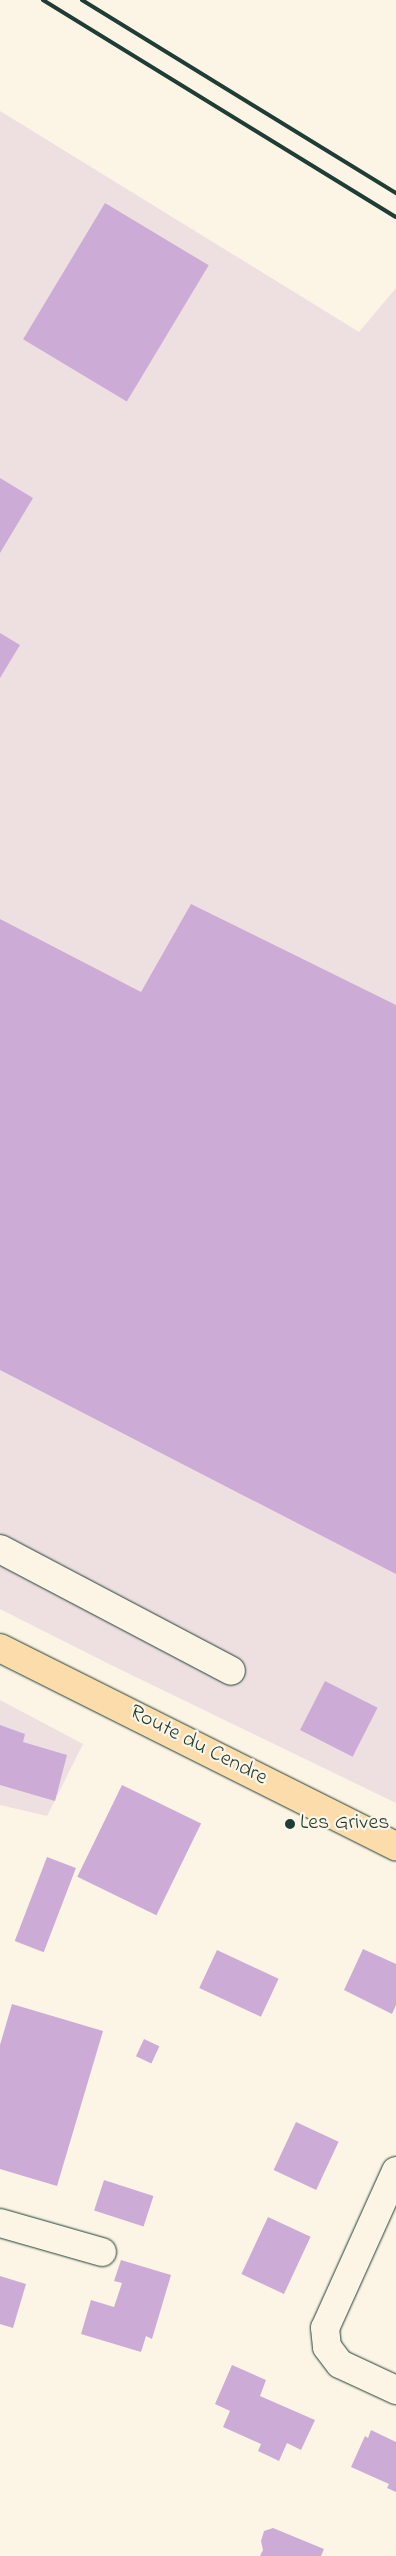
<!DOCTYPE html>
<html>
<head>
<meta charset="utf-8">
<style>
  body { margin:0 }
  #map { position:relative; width:396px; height:2556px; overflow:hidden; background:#fcf5e5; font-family:"Indie Flower",sans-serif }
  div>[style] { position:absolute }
  .built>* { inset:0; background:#eedfe1 }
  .building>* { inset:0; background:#ccacd7; transform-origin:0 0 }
  .roads { filter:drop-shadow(0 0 1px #1f3d34) drop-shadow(0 0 1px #1f3d34) }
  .minor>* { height:28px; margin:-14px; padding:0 14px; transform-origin:14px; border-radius:14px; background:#fcf5e5 }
  .major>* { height:28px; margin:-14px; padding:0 14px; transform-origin:14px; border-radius:14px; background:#fddcac }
  .rail>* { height:4px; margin:-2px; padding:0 2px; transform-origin:2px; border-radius:2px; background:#1f3d34 }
  .dots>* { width:14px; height:14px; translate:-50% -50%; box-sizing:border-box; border:2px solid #fcf5e5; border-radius:50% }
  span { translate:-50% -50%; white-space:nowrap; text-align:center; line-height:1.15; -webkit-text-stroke:4.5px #fcf5e5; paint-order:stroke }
  .street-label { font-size:22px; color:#1f3d34 }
  .poi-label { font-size:22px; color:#1f3d34 }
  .left { translate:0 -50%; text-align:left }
</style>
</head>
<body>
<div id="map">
  <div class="built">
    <div style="clip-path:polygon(0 111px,359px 332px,396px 288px,396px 1803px,111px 1665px,0 1609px)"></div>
    <div style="clip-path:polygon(0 1700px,83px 1744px,47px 1816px,0 1805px)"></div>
  </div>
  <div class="building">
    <div style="left:105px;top:203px;width:121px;height:159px;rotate:31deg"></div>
    <div style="clip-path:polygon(0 478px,33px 498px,0 553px)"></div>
    <div style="clip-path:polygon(0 633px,20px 645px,0 678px)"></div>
    <div style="clip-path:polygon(191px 904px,396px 1005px,396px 1574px,0 1370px,0 919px,141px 992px)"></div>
    <div style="left:325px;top:1681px;width:59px;height:55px;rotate:27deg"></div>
    <div style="clip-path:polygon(0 1725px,25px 1734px,23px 1742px,67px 1755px,55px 1801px,0 1785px)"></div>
    <div style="left:122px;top:1785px;width:88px;height:102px;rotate:26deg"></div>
    <div style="left:47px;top:1857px;width:31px;height:90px;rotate:21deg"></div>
    <div style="clip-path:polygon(363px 1949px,396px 1964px,396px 2005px,392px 2014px,344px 1990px)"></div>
    <div style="left:217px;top:1950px;width:68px;height:42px;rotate:25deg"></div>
    <div style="clip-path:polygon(12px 2004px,103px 2031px,57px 2186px,0 2169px,0 2045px)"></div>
    <div style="left:144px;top:2039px;width:17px;height:19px;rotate:25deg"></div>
    <div style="left:296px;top:2122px;width:47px;height:53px;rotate:25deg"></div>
    <div style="left:104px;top:2180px;width:52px;height:32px;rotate:18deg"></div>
    <div style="left:268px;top:2217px;width:47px;height:63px;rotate:25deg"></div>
    <div style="clip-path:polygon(121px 2260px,171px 2275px,152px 2339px,146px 2336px,141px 2352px,81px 2334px,91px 2300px,114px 2307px,122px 2283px,114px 2281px)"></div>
    <div style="clip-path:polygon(0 2276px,26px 2284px,13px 2328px,0 2324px)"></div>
    <div style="clip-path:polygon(232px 2365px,266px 2380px,260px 2396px,315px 2420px,301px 2450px,287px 2443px,279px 2461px,258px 2451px,261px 2444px,223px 2427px,230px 2411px,215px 2404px)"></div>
    <div style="clip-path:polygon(371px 2430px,396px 2442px,396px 2492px,387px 2488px,389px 2484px,351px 2467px,365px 2436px,368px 2438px)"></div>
    <div style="clip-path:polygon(273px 2528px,324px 2549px,321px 2556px,260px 2556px,263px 2550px,261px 2541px,264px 2531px)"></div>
  </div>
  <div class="roads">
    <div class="minor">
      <div style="left:0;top:1549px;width:261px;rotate:27.8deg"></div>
      <div style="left:396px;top:2171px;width:172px;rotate:114.3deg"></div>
      <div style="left:325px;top:2328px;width:19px;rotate:84deg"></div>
      <div style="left:327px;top:2347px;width:21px;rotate:53deg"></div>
      <div style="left:340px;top:2364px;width:62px;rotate:24.9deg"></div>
      <div style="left:0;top:2223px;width:106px;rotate:15.9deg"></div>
    </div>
    <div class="major">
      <div style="left:0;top:1648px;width:443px;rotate:26.6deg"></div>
    </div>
  </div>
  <div class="rail">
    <div style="left:43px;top:0;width:414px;rotate:31.6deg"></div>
    <div style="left:82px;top:0;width:369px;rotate:31.6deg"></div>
  </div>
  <div class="dots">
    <div style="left:290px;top:1824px;background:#1f3d34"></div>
  </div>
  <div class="street-label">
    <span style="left:198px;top:1746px;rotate:27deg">Route du Cendre</span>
  </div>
  <div class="poi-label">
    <span class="left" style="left:300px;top:1824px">Les Grives</span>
  </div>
</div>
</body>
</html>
